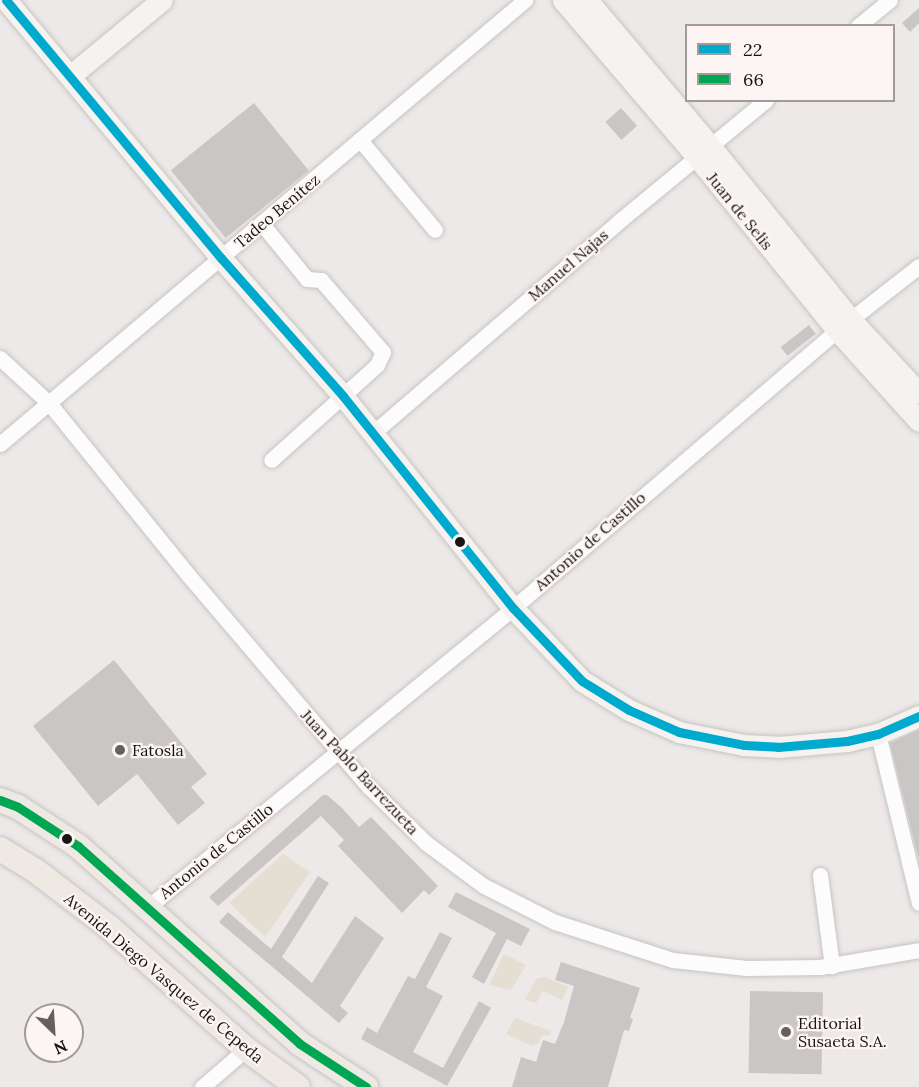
<!DOCTYPE html>
<html>
<head>
<meta charset="utf-8">
<style>
  body { margin:0 }
  #map { position:relative; width:919px; height:1087px; overflow:hidden; background:#ede9e8; font-family:Lora,serif }
  div>[style] { position:absolute }
  .green>* { inset:0; background:#e4dfd2 }
  .building>* { inset:0; background:#cac6c6; transform-origin:0 0 }
  .roads { filter:drop-shadow(0 0 2px #c7c4c3) drop-shadow(0 0 2px #c7c4c3) }
  .street>* { height:15px; margin:-7.5px; padding:0 7.5px; transform-origin:7.5px; border-radius:7.5px; background:#fcfcfc }
  .secondary>* { height:21px; margin:-10.5px; padding:0 10.5px; transform-origin:10.5px; border-radius:10.5px; background:#f6f2f0 }
  .primary>* { height:24px; margin:-12px; padding:0 12px; transform-origin:12px; border-radius:12px; background:#efe9e4 }
  .bus-1>* { height:9px; margin:-4.5px; padding:0 4.5px; transform-origin:4.5px; border-radius:4.5px; background:#00a9ce }
  .bus-2>* { height:9px; margin:-4.5px; padding:0 4.5px; transform-origin:4.5px; border-radius:4.5px; background:#00a651 }
  .dots>* { width:16px; height:16px; translate:-50% -50%; box-sizing:border-box; border:3px solid #fdf5f4; border-radius:50% }
  span { translate:-50% -50%; white-space:nowrap; text-align:center; line-height:1.15; -webkit-text-stroke:4.5px #fdf5f4; paint-order:stroke }
  .street-label { font-size:16px; color:#181615 }
  .poi-label { font-size:16px; color:#181615 }
  .left { translate:0 -50%; text-align:left }
  .legend { position:absolute; left:685px; top:24px; width:210px; height:78px; box-sizing:border-box; background:#fdf5f4; border:2px solid #a19c9b; margin:0; padding:8px 10px; list-style:none; font-size:18px; color:#181615 }
  .legend li { display:flex; align-items:center; gap:12px; height:30px }
  .legend b { width:30px; border:2px solid #a19c9b }
  .north { position:absolute; left:24px; top:1003px; width:60px; height:60px; box-sizing:border-box; background:#fdf5f4; border:2px solid #a19c9b; border-radius:50%; rotate:155deg; font-size:16px; font-weight:700; line-height:24px; text-align:center; color:#181615 }
  .north::after { content:''; display:block; margin:auto; width:21px; height:27px; background:#63605f; clip-path:polygon(50% 0,100% 100%,50% 72%,0 100%) }
</style>
</head>
<body>
<div id="map">
  <div class="green">
    <div style="clip-path:polygon(283px 854px,310px 872px,265px 937px,229px 903px)"></div>
    <div style="clip-path:polygon(504px 954px,526px 965px,511px 990px,489px 985px)"></div>
    <div style="clip-path:polygon(545px 977px,568px 987px,562px 1000px,543px 991px,536px 1003px,525px 1000px,536px 979px)"></div>
    <div style="clip-path:polygon(515px 1018px,551px 1031px,549px 1036px,542px 1035px,539px 1043px,533px 1046px,506px 1034px)"></div>
  </div>
  <div class="building">
    <div style="clip-path:polygon(919px 8px,919px 23px,910px 32px,902px 23px)"></div>
    <div style="left:254px;top:103px;width:87px;height:107px;rotate:51deg"></div>
    <div style="left:621px;top:108px;width:24px;height:21px;rotate:48deg"></div>
    <div style="left:809px;top:325px;width:11px;height:36px;rotate:52deg"></div>
    <div style="clip-path:polygon(114px 660px,207px 774px,191px 787px,205px 803px,178px 825px,137px 774px,98px 806px,33px 726px)"></div>
    <div style="clip-path:polygon(919px 730px,919px 856px,918px 856px,890px 743px)"></div>
    <div style="clip-path:polygon(323px 795px,327px 795px,342px 808px,359px 827px,371px 817px,438px 886px,429px 895px,424px 890px,402px 913px,338px 846px,344px 840px,321px 816px,218px 906px,209px 897px)"></div>
    <div style="clip-path:polygon(318px 876px,329px 883px,282px 957px,312px 983px,355px 916px,384px 938px,340px 1006px,348px 1013px,339px 1023px,219px 922px,228px 912px,271px 949px)"></div>
    <div style="clip-path:polygon(456px 892px,530px 929px,521px 946px,507px 939px,484px 984px,472px 977px,496px 933px,448px 907px)"></div>
    <div style="clip-path:polygon(440px 932px,452px 938px,426px 987px,443px 996px,413px 1052px,443px 1068px,479px 1001px,491px 1008px,447px 1086px,361px 1039px,367px 1027px,377px 1033px,408px 976px,415px 979px)"></div>
    <div style="clip-path:polygon(561px 962px,640px 988px,630px 1018px,633px 1019px,629px 1031px,624px 1030px,608px 1087px,512px 1087px,521px 1057px,536px 1062px,543px 1040px,555px 1044px,564px 1022px,574px 986px,555px 980px)"></div>
    <div style="left:750px;top:991px;width:73px;height:82px;rotate:1deg"></div>
  </div>
  <div class="roads">
    <div class="street">
      <div style="left:858px;top:26px;width:41px;rotate:-39.1deg"></div>
      <div style="left:360px;top:140px;width:117px;rotate:50.2deg"></div>
      <div style="left:262px;top:224px;width:71px;rotate:50.7deg"></div>
      <div style="left:307px;top:279px;width:14px;rotate:4deg"></div>
      <div style="left:321px;top:280px;width:95px;rotate:49.3deg"></div>
      <div style="left:383px;top:352px;width:14px;rotate:115deg"></div>
      <div style="left:377px;top:365px;width:142px;rotate:138.1deg"></div>
      <div style="left:0;top:358px;width:67px;rotate:42.6deg"></div>
      <div style="left:49px;top:403px;width:224px;rotate:51deg"></div>
      <div style="left:190px;top:577px;width:275px;rotate:49.6deg"></div>
      <div style="left:368px;top:786px;width:81px;rotate:44.5deg"></div>
      <div style="left:426px;top:843px;width:72px;rotate:36.6deg"></div>
      <div style="left:484px;top:886px;width:80px;rotate:26.9deg"></div>
      <div style="left:555px;top:922px;width:124px;rotate:17.9deg"></div>
      <div style="left:673px;top:960px;width:74px;rotate:6.2deg"></div>
      <div style="left:747px;top:968px;width:73px;rotate:-0.8deg"></div>
      <div style="left:820px;top:967px;width:100px;rotate:-9.7deg"></div>
      <div style="left:373px;top:433px;width:323px;rotate:-40.7deg"></div>
      <div style="left:618px;top:222px;width:192px;rotate:-39.5deg"></div>
      <div style="left:0;top:444px;width:688px;rotate:-40.22deg"></div>
      <div style="left:878px;top:734px;width:174px;rotate:76.4deg"></div>
      <div style="left:820px;top:875px;width:92px;rotate:82.5deg"></div>
      <div style="left:148px;top:907px;width:472px;rotate:-39.3deg"></div>
      <div style="left:513px;top:608px;width:427px;rotate:-40.6deg"></div>
      <div style="left:837px;top:330px;width:104px;rotate:-38deg"></div>
      <div style="left:202px;top:1087px;width:58px;rotate:-40.8deg"></div>
    </div>
    <div class="secondary">
      <div style="left:6px;top:0;width:336px;rotate:50.2deg"></div>
      <div style="left:221px;top:258px;width:184px;rotate:48.5deg"></div>
      <div style="left:343px;top:396px;width:272px;rotate:51.3deg"></div>
      <div style="left:513px;top:608px;width:100px;rotate:46.6deg"></div>
      <div style="left:582px;top:681px;width:55px;rotate:31.7deg"></div>
      <div style="left:629px;top:710px;width:55px;rotate:23.7deg"></div>
      <div style="left:679px;top:732px;width:66px;rotate:11.3deg"></div>
      <div style="left:744px;top:745px;width:34px;rotate:3deg"></div>
      <div style="left:778px;top:747px;width:69px;rotate:-5deg"></div>
      <div style="left:847px;top:741px;width:32px;rotate:-13deg"></div>
      <div style="left:878px;top:734px;width:45px;rotate:-23.7deg"></div>
      <div style="left:563px;top:0;width:206px;rotate:49.5deg"></div>
      <div style="left:697px;top:157px;width:223px;rotate:51deg"></div>
      <div style="left:837px;top:330px;width:122px;rotate:48deg"></div>
      <div style="left:587px;top:0;width:191px;rotate:49.9deg"></div>
      <div style="left:710px;top:146px;width:223px;rotate:51deg"></div>
      <div style="left:850px;top:319px;width:101px;rotate:47deg"></div>
      <div style="left:70px;top:76px;width:119px;rotate:-39.6deg"></div>
    </div>
    <div class="primary">
      <div style="left:0;top:800px;width:19px;rotate:21deg"></div>
      <div style="left:18px;top:807px;width:72px;rotate:33deg"></div>
      <div style="left:78px;top:846px;width:297px;rotate:41.7deg"></div>
      <div style="left:300px;top:1044px;width:79px;rotate:33.1deg"></div>
      <div style="left:0;top:849px;width:42px;rotate:31.4deg"></div>
      <div style="left:36px;top:871px;width:92px;rotate:37.5deg"></div>
      <div style="left:109px;top:927px;width:183px;rotate:41.7deg"></div>
      <div style="left:246px;top:1049px;width:64px;rotate:36.2deg"></div>
    </div>
  </div>
  <div class="bus-1">
    <div style="left:6px;top:0;width:336px;rotate:50.2deg"></div>
    <div style="left:221px;top:258px;width:184px;rotate:48.5deg"></div>
    <div style="left:343px;top:396px;width:272px;rotate:51.3deg"></div>
    <div style="left:513px;top:608px;width:100px;rotate:46.6deg"></div>
    <div style="left:582px;top:681px;width:55px;rotate:31.7deg"></div>
    <div style="left:629px;top:710px;width:55px;rotate:23.7deg"></div>
    <div style="left:679px;top:732px;width:66px;rotate:11.3deg"></div>
    <div style="left:744px;top:745px;width:34px;rotate:3deg"></div>
    <div style="left:778px;top:747px;width:69px;rotate:-5deg"></div>
    <div style="left:847px;top:741px;width:32px;rotate:-13deg"></div>
    <div style="left:878px;top:734px;width:45px;rotate:-23.7deg"></div>
  </div>
  <div class="bus-2">
    <div style="left:0;top:800px;width:19px;rotate:21deg"></div>
    <div style="left:18px;top:807px;width:72px;rotate:33deg"></div>
    <div style="left:78px;top:846px;width:297px;rotate:41.7deg"></div>
    <div style="left:300px;top:1044px;width:79px;rotate:33.1deg"></div>
  </div>
  <div class="dots">
    <div style="left:460px;top:542px;background:#181615"></div>
    <div style="left:120px;top:750px;background:#63605f"></div>
    <div style="left:67px;top:839px;background:#181615"></div>
    <div style="left:786px;top:1032px;background:#63605f"></div>
  </div>
  <div class="street-label">
    <span style="left:277px;top:211px;rotate:-40deg">Tadeo Benítez</span>
    <span style="left:740px;top:211px;rotate:51deg">Juan de Selis</span>
    <span style="left:568px;top:265px;rotate:-41deg">Manuel Najas</span>
    <span style="left:590px;top:541px;rotate:-41deg">Antonio de Castillo</span>
    <span style="left:360px;top:772px;rotate:47deg">Juan Pablo Barrezueta</span>
    <span style="left:216px;top:851px;rotate:-39deg">Antonio de Castillo</span>
    <span style="left:164px;top:978px;rotate:40deg">Avenida Diego Vasquez de Cepeda</span>
  </div>
  <div class="poi-label">
    <span class="left" style="left:132px;top:750px">Fatosla</span>
    <span class="left" style="left:798px;top:1032px">Editorial<br>Susaeta S.A.</span>
  </div>
  <ul class="legend">
  <li><b style="height:8px;background:#00a9ce"></b>22</li>
  <li><b style="height:8px;background:#00a651"></b>66</li>
  </ul>
  <div class="north">N</div>
</div>
</body>
</html>
